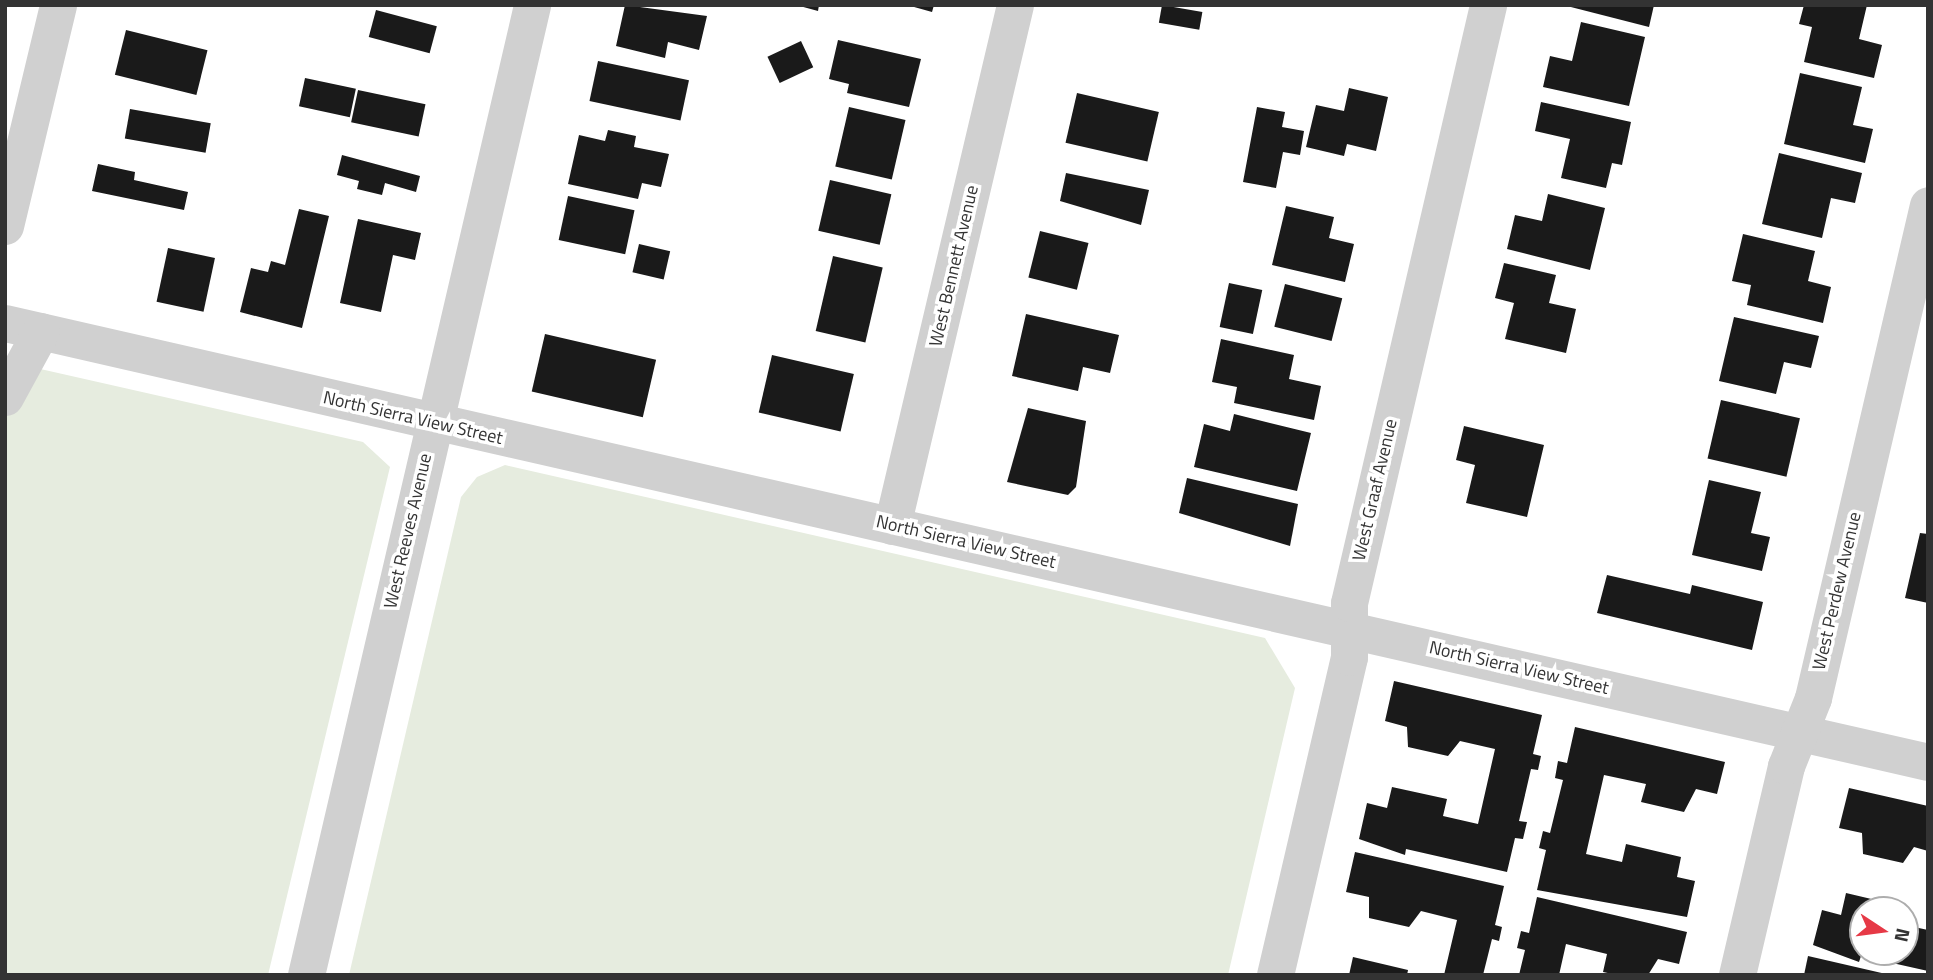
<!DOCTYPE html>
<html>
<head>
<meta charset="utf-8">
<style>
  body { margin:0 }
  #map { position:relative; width:1933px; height:980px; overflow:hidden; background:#fff; font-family:"Titillium Web",sans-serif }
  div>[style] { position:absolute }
  .green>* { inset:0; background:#e6ecdf }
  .building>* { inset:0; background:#1a1a1a; transform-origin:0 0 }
  .minor>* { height:37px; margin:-18.5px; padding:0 18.5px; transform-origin:18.5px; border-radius:18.5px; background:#d0d0d0 }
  span { translate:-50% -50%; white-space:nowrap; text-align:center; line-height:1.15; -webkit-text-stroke:7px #fff; paint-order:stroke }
  .street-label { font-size:18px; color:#333 }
  .frame { position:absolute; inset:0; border:7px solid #333; pointer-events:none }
  .north { position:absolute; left:1849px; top:896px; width:70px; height:70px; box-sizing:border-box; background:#fff; border:2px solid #adadad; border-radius:50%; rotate:103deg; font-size:19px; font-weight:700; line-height:28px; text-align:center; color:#333 }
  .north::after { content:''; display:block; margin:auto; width:24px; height:32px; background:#e63946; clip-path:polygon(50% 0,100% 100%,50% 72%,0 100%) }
</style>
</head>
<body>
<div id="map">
  <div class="green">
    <div style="clip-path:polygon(5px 361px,363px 442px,390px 467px,268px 975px,5px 975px)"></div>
    <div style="clip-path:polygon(505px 465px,1265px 638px,1295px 688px,1228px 975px,349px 975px,461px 497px,477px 477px)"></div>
  </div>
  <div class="building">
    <div style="clip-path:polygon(625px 5px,707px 16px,699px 50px,668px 42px,665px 58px,616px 46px)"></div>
    <div style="clip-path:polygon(796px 5px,819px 5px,818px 11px)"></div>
    <div style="clip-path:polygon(907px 5px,934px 5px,932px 12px)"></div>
    <div style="left:1162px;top:5px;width:41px;height:18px;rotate:10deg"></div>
    <div style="clip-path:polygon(1563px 5px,1654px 5px,1649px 27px)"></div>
    <div style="clip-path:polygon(1804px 5px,1867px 5px,1859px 39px,1882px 45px,1874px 78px,1804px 62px,1812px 27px,1799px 24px)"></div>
    <div style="left:376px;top:10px;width:63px;height:28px;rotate:15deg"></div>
    <div style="clip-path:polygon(1581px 22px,1645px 37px,1629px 106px,1543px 87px,1550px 56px,1572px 61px)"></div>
    <div style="left:126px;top:30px;width:84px;height:46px;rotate:14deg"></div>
    <div style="clip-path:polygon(838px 40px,921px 59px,909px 107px,847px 93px,849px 84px,829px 79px)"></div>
    <div style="left:801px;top:41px;width:29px;height:37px;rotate:65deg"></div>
    <div style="left:598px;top:61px;width:93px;height:41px;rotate:12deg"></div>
    <div style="clip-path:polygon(1800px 73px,1862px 87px,1853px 125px,1873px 129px,1865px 163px,1784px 144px)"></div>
    <div style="left:305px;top:78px;width:52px;height:29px;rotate:12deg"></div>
    <div style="clip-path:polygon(1349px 88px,1388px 97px,1376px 151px,1347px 144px,1344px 156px,1306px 147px,1316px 105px,1344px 111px)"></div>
    <div style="left:358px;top:90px;width:69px;height:33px;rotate:12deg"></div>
    <div style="left:1077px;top:93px;width:84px;height:51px;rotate:13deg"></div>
    <div style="clip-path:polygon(1541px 102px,1631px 122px,1622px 165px,1612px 163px,1606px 188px,1561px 178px,1570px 139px,1535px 131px)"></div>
    <div style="left:849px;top:107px;width:58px;height:61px;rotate:13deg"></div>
    <div style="clip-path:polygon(1257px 107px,1285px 112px,1282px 127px,1304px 131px,1300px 155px,1283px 152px,1276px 188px,1243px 182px)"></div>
    <div style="left:130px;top:109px;width:82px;height:30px;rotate:10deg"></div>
    <div style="clip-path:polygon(608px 130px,636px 136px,634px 147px,669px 154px,661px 187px,642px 183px,638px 199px,568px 184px,579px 135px,605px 141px)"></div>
    <div style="clip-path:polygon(1779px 153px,1862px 173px,1855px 203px,1831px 198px,1822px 238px,1762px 224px)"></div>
    <div style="clip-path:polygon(342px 155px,420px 176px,416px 192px,385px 183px,382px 195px,357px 189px,359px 181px,337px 175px)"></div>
    <div style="clip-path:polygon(98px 164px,135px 172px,134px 180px,188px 192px,184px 210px,92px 191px)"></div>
    <div style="clip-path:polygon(1066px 173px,1149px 190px,1141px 225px,1060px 201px)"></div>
    <div style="left:830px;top:180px;width:63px;height:52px;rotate:13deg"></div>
    <div style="clip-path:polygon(1548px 194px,1605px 208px,1590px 270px,1507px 249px,1515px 215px,1542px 221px)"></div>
    <div style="left:568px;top:196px;width:68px;height:45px;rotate:12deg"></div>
    <div style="clip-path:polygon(1286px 206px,1334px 217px,1329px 238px,1354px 244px,1345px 282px,1272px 265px)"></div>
    <div style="clip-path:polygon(299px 209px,329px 216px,302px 328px,240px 312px,251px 268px,268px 272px,271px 261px,285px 265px)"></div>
    <div style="clip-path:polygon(358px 219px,421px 233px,415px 260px,393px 255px,381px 312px,340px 303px)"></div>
    <div style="left:1040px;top:231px;width:50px;height:48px;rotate:14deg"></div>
    <div style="clip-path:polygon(1743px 234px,1815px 251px,1808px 281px,1831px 287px,1823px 323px,1747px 305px,1751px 285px,1732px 281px)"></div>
    <div style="left:639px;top:244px;width:32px;height:29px;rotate:13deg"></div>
    <div style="left:168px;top:248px;width:48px;height:55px;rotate:12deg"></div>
    <div style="left:833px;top:256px;width:51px;height:77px;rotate:13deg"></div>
    <div style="clip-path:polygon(1504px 263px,1556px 275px,1549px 303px,1576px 309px,1566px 353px,1505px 339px,1514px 303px,1495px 298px)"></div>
    <div style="left:1229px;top:283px;width:34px;height:45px;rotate:12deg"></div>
    <div style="left:1285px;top:284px;width:59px;height:44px;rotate:14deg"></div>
    <div style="clip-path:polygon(1026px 314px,1119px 335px,1110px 373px,1083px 367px,1078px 391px,1012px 376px)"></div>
    <div style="clip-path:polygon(1734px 317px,1819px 336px,1811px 368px,1784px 362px,1776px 394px,1719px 381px)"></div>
    <div style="left:545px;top:334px;width:114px;height:59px;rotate:13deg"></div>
    <div style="clip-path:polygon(1221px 339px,1294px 355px,1289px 379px,1321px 386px,1314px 420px,1234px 403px,1237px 387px,1212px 382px)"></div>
    <div style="left:772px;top:355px;width:84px;height:59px;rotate:13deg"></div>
    <div style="left:1721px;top:400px;width:81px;height:60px;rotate:13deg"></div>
    <div style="clip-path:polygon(1028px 408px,1086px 421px,1076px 487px,1068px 495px,1007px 482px)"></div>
    <div style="clip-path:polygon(1234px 414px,1311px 433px,1297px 491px,1194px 467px,1204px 424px,1230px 431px)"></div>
    <div style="clip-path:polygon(1464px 426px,1544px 445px,1527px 517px,1466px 503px,1475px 465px,1456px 460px)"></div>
    <div style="clip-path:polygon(1187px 478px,1298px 504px,1290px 546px,1179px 513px)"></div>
    <div style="clip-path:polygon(1709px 480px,1761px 492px,1751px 533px,1770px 537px,1762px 571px,1692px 555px)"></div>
    <div style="clip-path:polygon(1920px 533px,1928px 534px,1928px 603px,1905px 598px)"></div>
    <div style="clip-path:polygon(1607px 575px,1690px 594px,1692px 585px,1763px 602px,1752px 650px,1597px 613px)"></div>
    <div style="clip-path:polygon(1394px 681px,1542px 715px,1533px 754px,1541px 756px,1538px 770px,1531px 769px,1519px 821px,1527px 822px,1523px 839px,1515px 838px,1507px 872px,1406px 849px,1405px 855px,1359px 839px,1367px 803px,1387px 808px,1392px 787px,1447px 799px,1443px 816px,1478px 824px,1495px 749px,1460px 741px,1448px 756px,1408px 747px,1407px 727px,1385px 721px)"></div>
    <div style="clip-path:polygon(1575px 727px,1725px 762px,1717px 794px,1696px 789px,1684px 812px,1641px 802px,1646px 784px,1604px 775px,1586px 854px,1622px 862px,1626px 844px,1681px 857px,1677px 877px,1695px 881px,1687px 917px,1537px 890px,1546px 850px,1539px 848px,1543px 831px,1550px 833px,1563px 780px,1555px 778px,1558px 761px,1567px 763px)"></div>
    <div style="clip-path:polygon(1849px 788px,1928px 806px,1928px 851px,1914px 847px,1903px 863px,1863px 854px,1862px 833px,1839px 828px)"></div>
    <div style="clip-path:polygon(1355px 852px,1504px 886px,1495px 925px,1502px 927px,1499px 941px,1492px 939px,1483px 975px,1444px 975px,1457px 920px,1421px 911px,1409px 927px,1369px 918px,1369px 897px,1346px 892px)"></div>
    <div style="clip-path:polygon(1846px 893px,1901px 906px,1863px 910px,1863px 952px,1905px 952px,1905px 925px,1928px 930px,1928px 971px,1861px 956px,1859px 962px,1813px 945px,1822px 910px,1841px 915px)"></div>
    <div style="clip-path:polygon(1537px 897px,1687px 932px,1679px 964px,1658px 959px,1648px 975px,1617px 975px,1603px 972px,1607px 954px,1566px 944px,1559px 975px,1519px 975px,1525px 950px,1517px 948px,1521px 931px,1529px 933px)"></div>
    <div style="clip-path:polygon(1808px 956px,1886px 974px,1886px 975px,1804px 975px)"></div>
    <div style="clip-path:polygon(1353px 957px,1408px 970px,1407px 975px,1349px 975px)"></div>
  </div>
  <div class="minor">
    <div style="left:5px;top:226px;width:227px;rotate:-76.5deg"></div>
    <div style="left:5px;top:323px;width:1972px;rotate:12.86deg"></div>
    <div style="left:5px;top:397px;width:75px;rotate:-61.4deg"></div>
    <div style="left:892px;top:526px;width:535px;rotate:-76.72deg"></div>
    <div style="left:306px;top:975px;width:996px;rotate:-76.88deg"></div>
    <div style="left:1275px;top:975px;width:326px;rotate:-76.9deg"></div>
    <div style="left:1349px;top:657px;width:54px;rotate:-90deg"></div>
    <div style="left:1349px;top:603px;width:614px;rotate:-76.91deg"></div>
    <div style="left:1737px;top:975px;width:215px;rotate:-76.8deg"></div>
    <div style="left:1786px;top:766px;width:73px;rotate:-68.3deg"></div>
    <div style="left:1813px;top:698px;width:506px;rotate:-76.87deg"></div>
  </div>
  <div class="street-label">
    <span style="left:954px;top:266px;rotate:-77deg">West Bennett Avenue</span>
    <span style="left:413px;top:418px;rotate:13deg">North Sierra View Street</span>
    <span style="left:1375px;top:490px;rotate:-77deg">West Graaf Avenue</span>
    <span style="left:408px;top:531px;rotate:-77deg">West Reeves Avenue</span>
    <span style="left:966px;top:542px;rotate:13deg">North Sierra View Street</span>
    <span style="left:1837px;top:591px;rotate:-77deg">West Perdew Avenue</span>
    <span style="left:1519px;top:668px;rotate:13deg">North Sierra View Street</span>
  </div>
  <div class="frame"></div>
  <div class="north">N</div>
</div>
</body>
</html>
